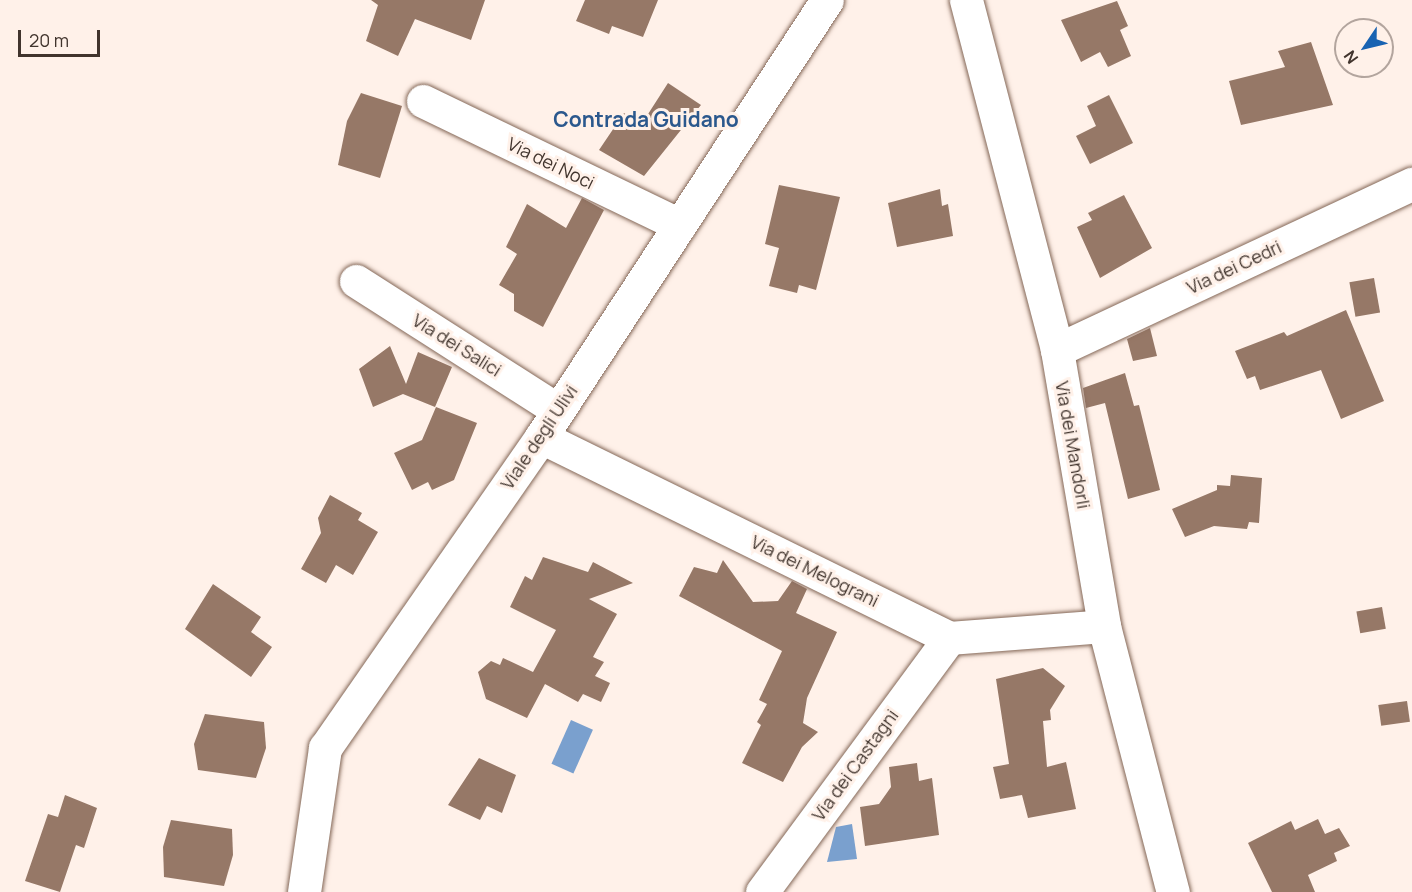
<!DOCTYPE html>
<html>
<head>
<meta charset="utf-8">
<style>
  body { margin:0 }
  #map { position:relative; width:1412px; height:892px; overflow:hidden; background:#fff1e9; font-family:Manrope,sans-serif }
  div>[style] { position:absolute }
  .water>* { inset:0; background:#7aa0ce; transform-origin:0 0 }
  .building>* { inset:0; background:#967867; transform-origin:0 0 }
  .roads { filter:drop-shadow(0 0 2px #846757) drop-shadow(0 0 2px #846757) }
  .minor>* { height:33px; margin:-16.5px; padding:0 16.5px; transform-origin:16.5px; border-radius:16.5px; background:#fff }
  span { translate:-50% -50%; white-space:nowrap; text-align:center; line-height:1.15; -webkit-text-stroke:6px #fff1e9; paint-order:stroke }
  .street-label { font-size:18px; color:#41342d }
  .quarter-label { font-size:21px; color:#2b588d; font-weight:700 }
  .north { position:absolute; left:1334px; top:18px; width:60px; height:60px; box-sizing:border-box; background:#fff1e9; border:2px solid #b3a59e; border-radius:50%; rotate:235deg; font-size:16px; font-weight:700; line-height:24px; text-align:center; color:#41342d }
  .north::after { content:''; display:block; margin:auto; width:21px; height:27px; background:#1963b2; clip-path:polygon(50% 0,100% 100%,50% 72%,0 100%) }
  .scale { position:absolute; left:18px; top:30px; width:82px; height:27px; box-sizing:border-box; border:3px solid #41342d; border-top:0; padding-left:8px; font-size:18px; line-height:21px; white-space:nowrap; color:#41342d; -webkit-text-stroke:4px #fff1e9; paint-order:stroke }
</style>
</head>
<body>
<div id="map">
  <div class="water">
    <div style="left:571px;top:720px;width:24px;height:48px;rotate:24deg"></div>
    <div style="clip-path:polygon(852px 824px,857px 859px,827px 862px,836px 827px)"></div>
  </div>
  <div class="building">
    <div style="clip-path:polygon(371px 0,485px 0,471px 40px,415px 19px,398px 56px,366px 41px,378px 5px)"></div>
    <div style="clip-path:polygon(585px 0,658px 0,643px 37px,612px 26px,609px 34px,576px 21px)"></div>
    <div style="clip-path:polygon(1117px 1px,1128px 26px,1120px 30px,1131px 56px,1108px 67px,1100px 52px,1081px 62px,1061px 20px)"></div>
    <div style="clip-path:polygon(1311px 42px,1333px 105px,1241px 125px,1229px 81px,1285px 67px,1278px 51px)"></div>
    <div style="clip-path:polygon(668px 83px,701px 105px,644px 176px,599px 150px,624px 113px,641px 125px)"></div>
    <div style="clip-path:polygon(361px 93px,402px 106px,380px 178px,338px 165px,347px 121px)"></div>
    <div style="clip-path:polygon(1109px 95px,1133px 143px,1090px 164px,1076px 136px,1096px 126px,1087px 106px)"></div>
    <div style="clip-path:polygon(779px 185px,840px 197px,816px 290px,799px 285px,797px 293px,769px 286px,779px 248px,765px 244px)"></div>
    <div style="clip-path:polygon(940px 189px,942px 206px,948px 204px,953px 236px,897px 247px,888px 203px)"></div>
    <div style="clip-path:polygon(1124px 195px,1152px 248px,1100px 278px,1077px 227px,1092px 220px,1088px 213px)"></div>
    <div style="clip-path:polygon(582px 198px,604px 210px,543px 327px,514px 311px,514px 294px,499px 285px,517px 254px,506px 247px,527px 204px,566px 228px)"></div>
    <div style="left:1374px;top:278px;width:35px;height:25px;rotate:80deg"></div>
    <div style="clip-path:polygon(1346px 310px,1384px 401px,1341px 419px,1321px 370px,1260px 390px,1255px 376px,1247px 379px,1235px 351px,1284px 332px,1287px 336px)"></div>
    <div style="clip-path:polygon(1150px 328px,1157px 356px,1133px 361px,1127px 339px)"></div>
    <div style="clip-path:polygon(390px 346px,406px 384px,418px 352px,452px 367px,435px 407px,403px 394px,373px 407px,359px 369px)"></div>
    <div style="clip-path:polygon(1125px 373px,1134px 406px,1139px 405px,1160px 490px,1128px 499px,1105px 403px,1086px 408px,1083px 388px)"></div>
    <div style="clip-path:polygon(436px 407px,477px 423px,454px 480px,432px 490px,428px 482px,412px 490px,394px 453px,422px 440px)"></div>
    <div style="clip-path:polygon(1231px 475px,1262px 478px,1259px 523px,1249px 522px,1247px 529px,1214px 526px,1185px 537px,1172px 509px,1217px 490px,1217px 485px,1230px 486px)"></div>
    <div style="clip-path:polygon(330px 495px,362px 513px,358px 520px,378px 532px,353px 575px,336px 565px,326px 583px,301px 569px,321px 533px,318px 518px)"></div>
    <div style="clip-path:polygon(543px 557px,588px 572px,593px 562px,633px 583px,589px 599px,617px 614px,593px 657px,604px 662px,595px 676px,610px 683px,601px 702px,583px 694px,578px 702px,545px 684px,527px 718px,486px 699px,478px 672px,491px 661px,500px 665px,503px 658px,533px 672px,556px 630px,510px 607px,525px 576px,532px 580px)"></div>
    <div style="clip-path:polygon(723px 560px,753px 602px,778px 601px,792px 581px,807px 589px,796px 613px,837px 632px,807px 698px,803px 723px,818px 732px,802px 747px,783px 782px,742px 763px,761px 725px,757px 722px,767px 704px,759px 700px,782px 651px,679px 596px,694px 567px,717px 573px)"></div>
    <div style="clip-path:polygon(213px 584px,261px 617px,251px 632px,272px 647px,251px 677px,185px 629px)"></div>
    <div style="left:1382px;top:607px;width:22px;height:26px;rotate:80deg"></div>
    <div style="clip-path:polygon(1043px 668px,1065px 686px,1050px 710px,1051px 720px,1043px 721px,1047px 767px,1066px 762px,1076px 809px,1028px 818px,1022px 795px,1000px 799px,993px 767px,1009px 764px,996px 679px)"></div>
    <div style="left:1407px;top:701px;width:21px;height:29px;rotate:82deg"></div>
    <div style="clip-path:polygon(205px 714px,264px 722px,266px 748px,256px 778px,198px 770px,194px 744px)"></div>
    <div style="clip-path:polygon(479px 758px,516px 775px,502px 813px,487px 806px,480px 820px,448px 805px)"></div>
    <div style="clip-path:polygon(917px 763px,919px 781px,932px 778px,939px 835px,865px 846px,860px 807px,879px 804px,891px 787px,889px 767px)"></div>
    <div style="clip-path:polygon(65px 795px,97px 808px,84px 848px,76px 845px,60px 892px,25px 881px,48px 814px,58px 817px)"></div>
    <div style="clip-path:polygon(1318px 819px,1325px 834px,1339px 828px,1350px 846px,1334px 853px,1337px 861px,1308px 875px,1315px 892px,1272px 892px,1248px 843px,1291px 821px,1295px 830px)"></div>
    <div style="clip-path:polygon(171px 820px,232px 829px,233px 855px,224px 886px,164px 877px,163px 847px)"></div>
  </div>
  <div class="roads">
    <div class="minor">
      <div style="left:966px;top:0;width:362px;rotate:75.4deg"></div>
      <div style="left:1057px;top:350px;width:280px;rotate:80.3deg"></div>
      <div style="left:1104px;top:626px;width:275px;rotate:75.5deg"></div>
      <div style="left:423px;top:101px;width:285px;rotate:25.8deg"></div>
      <div style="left:356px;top:281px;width:240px;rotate:32.6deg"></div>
      <div style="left:1057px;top:350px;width:392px;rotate:-25.1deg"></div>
      <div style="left:541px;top:437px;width:455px;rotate:26.2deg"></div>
      <div style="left:949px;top:638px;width:155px;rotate:-4.4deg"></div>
      <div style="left:304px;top:892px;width:146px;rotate:-81.7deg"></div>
      <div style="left:325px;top:748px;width:379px;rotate:-55.2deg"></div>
      <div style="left:541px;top:437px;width:522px;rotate:-56.8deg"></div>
      <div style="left:762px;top:892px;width:315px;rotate:-53.6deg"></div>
    </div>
  </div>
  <div class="street-label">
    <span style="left:551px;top:163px;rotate:26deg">Via dei Noci</span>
    <span style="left:1234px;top:267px;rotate:-25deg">Via dei Cedri</span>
    <span style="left:457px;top:345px;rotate:32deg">Via dei Salici</span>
    <span style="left:539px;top:437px;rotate:-56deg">Viale degli Ulivi</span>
    <span style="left:1073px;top:445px;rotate:80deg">Via dei Mandorli</span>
    <span style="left:815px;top:571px;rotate:26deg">Via dei Melograni</span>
    <span style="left:855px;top:765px;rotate:-54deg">Via dei Castagni</span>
  </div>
  <div class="quarter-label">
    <span style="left:646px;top:119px">Contrada Guidano</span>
  </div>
  <div class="north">N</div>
  <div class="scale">20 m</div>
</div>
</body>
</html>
